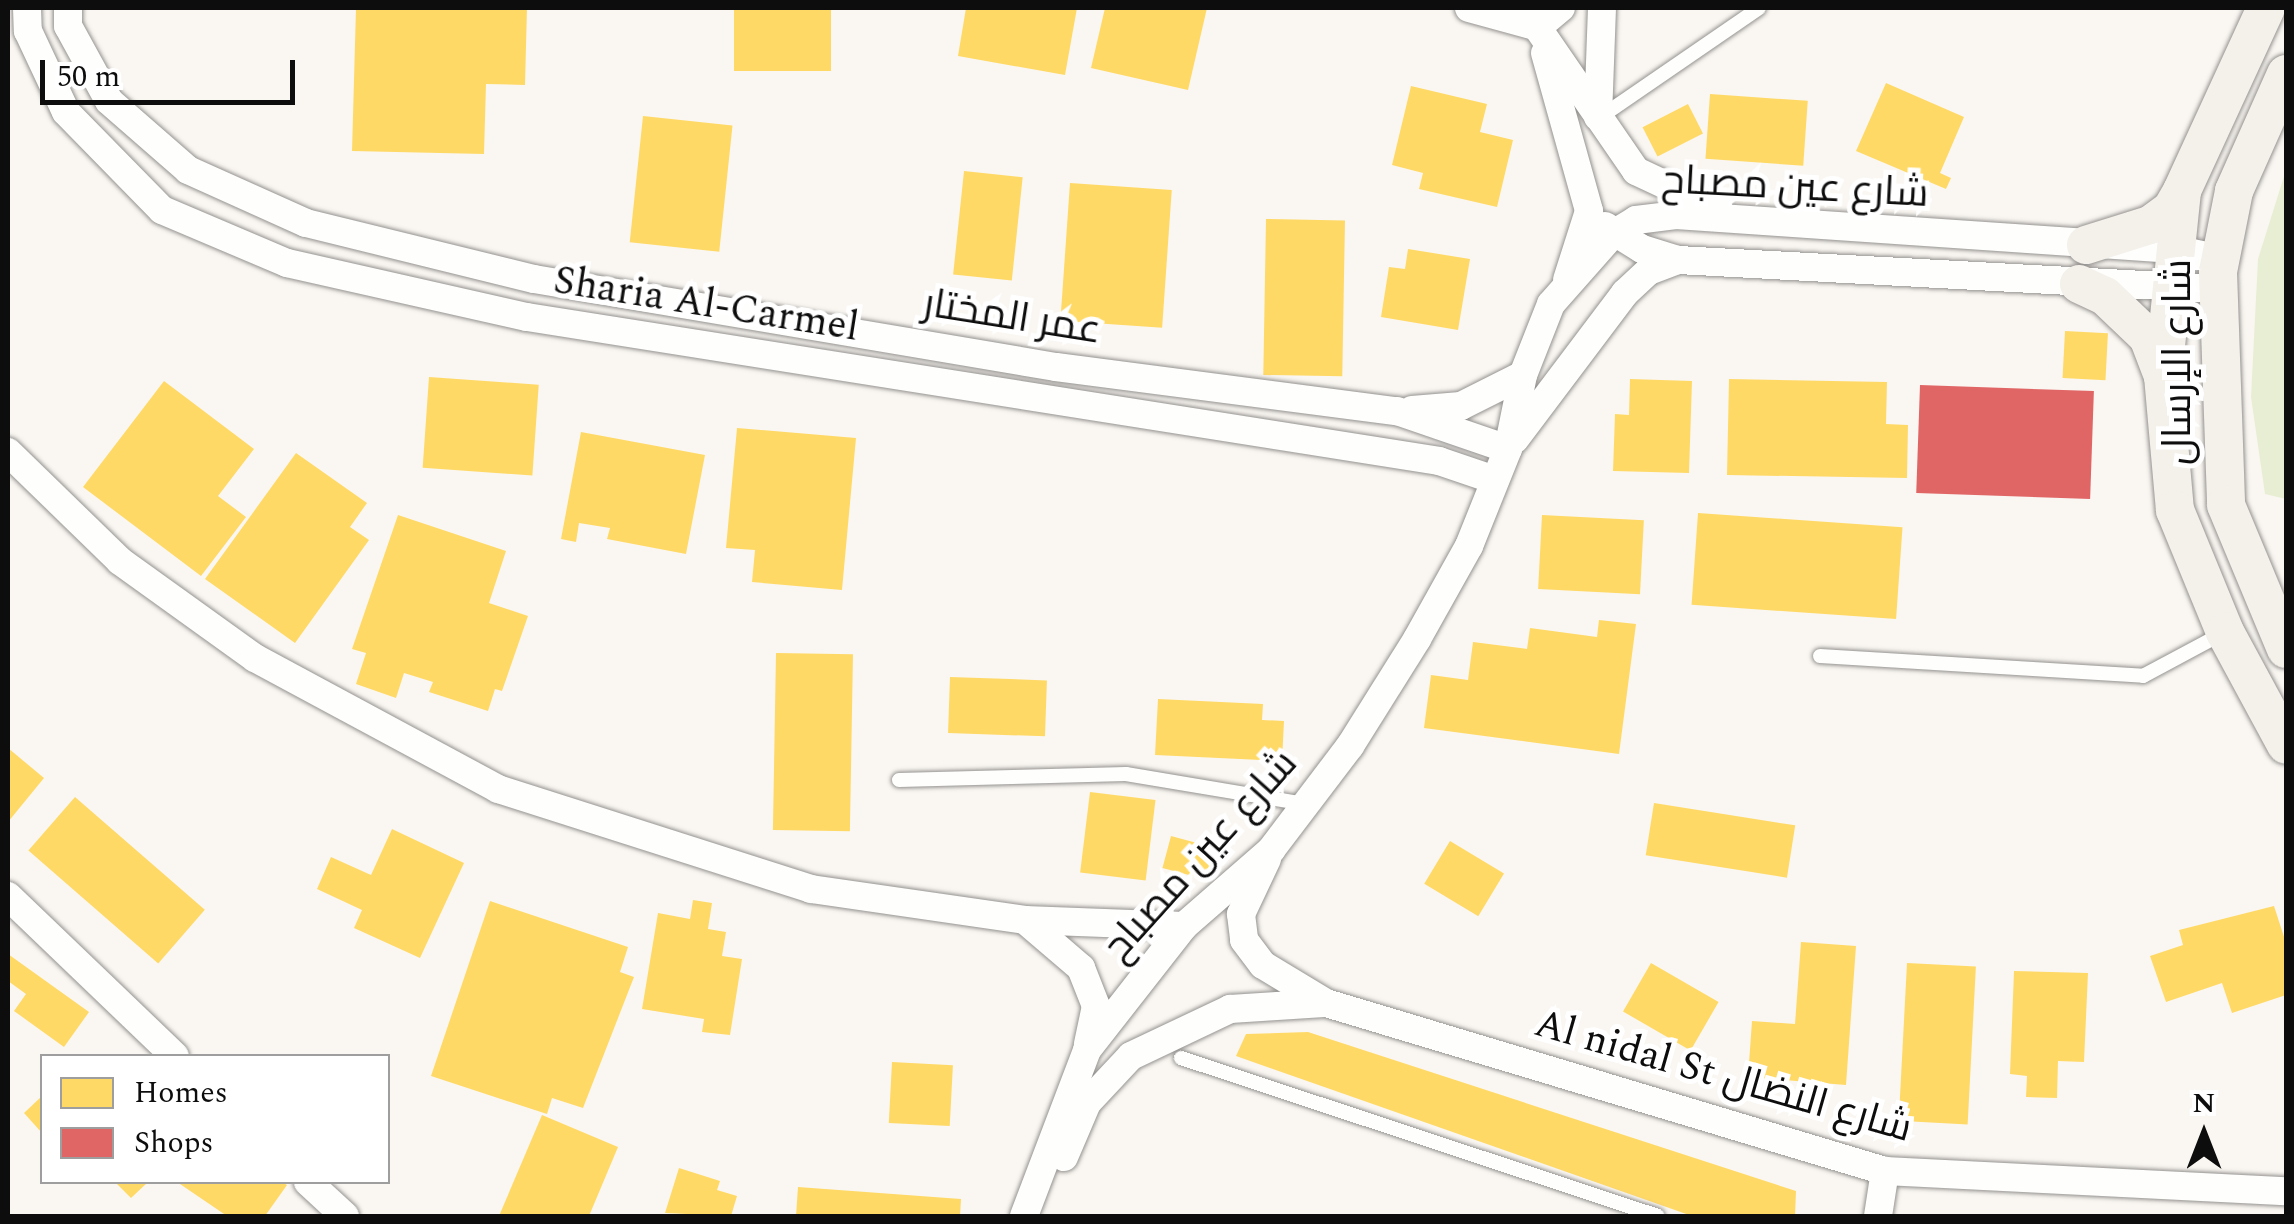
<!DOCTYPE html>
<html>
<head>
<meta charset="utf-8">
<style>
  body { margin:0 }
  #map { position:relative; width:2294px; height:1224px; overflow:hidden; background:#faf7f2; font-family:Spectral,Cairo,serif }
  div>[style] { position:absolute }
  .green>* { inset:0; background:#e8eed3 }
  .homes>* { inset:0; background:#ffd966; transform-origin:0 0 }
  .shops>* { inset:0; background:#e06666; transform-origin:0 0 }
  .roads { filter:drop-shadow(0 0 2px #949290) drop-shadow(0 0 2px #949290) }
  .service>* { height:14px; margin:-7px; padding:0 7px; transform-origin:7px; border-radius:7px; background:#fefefd }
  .minor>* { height:28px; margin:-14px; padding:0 14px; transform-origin:14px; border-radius:14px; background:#fefefd }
  .secondary>* { height:38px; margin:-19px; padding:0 19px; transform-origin:19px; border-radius:19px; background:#f4f0ea }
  span { translate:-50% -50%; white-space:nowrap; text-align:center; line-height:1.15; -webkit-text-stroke:10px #fff; paint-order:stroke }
  .street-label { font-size:40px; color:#0d0d0d }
  .frame { position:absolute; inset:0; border:10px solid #0d0d0d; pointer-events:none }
  .legend { position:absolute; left:40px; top:1054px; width:350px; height:130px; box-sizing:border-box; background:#fff; border:2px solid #9e9e9e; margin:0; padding:12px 18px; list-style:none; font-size:30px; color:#0d0d0d }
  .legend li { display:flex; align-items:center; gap:20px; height:50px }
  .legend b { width:50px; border:2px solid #9e9e9e }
  .north { position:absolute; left:2154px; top:1084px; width:100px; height:100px; -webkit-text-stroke:8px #fff; paint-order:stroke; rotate:0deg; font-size:28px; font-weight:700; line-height:40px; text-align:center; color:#0d0d0d }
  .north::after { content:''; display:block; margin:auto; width:35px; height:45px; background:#0d0d0d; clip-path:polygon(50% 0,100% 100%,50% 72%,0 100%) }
  .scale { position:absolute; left:40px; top:60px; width:255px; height:45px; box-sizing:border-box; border:5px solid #0d0d0d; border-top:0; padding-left:12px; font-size:30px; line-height:35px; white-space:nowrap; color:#0d0d0d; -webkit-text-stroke:8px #fff; paint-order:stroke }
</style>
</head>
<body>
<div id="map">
  <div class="green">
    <div style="clip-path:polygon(2286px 170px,2286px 499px,2265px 494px,2251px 397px,2258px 259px)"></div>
  </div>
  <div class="homes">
    <div style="clip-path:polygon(356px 8px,527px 8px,525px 85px,486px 84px,484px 154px,352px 151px)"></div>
    <div style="left:734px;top:8px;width:97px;height:63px"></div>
    <div style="clip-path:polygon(966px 8px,1077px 8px,1065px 75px,958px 56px)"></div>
    <div style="clip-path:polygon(1105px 8px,1207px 8px,1188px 90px,1091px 68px)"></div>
    <div style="clip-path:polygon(1886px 83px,1964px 117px,1940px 173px,1951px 178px,1946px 189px,1856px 151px)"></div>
    <div style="clip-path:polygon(1411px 86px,1487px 104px,1480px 132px,1513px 140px,1497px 207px,1419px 189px,1423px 173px,1392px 165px)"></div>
    <div style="left:1710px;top:94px;width:98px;height:65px;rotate:4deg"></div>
    <div style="left:1688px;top:104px;width:33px;height:51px;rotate:63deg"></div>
    <div style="left:643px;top:116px;width:90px;height:127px;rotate:6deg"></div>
    <div style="left:964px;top:171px;width:59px;height:104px;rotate:6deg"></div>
    <div style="left:1070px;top:183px;width:102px;height:138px;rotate:4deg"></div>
    <div style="left:1266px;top:219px;width:79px;height:156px;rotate:1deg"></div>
    <div style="clip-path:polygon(1408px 249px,1470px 259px,1458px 330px,1381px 317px,1389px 267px,1405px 269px)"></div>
    <div style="left:2065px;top:331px;width:43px;height:47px;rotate:3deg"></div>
    <div style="left:429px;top:377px;width:110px;height:91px;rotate:4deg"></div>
    <div style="clip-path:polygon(1630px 379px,1692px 381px,1689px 473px,1613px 471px,1615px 414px,1629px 415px)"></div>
    <div style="clip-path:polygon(1729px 379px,1887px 382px,1886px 424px,1908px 425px,1907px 478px,1727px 475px)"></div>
    <div style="clip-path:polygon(164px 381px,254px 449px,218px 496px,246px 517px,201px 576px,83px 487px)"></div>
    <div style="clip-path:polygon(737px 428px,856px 438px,842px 590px,752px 582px,755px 550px,726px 548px)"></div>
    <div style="clip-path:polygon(581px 432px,705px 455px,686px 554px,607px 539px,610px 528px,579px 523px,576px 542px,561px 539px)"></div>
    <div style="clip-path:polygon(296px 453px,367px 503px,350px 527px,369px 540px,295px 643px,205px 579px)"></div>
    <div style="left:1698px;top:513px;width:205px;height:92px;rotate:4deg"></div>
    <div style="clip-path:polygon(398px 515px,506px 551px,489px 603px,528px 616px,502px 691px,495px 689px,488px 711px,429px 692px,433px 682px,404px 673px,396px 698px,356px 684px,366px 653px,352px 649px)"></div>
    <div style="left:1542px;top:515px;width:102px;height:74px;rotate:3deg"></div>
    <div style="clip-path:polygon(1599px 620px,1636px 624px,1619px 754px,1424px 728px,1431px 675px,1468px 680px,1473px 642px,1527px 649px,1530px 628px,1597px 637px)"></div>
    <div style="left:776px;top:653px;width:77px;height:177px;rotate:1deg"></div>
    <div style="left:950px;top:677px;width:97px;height:56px;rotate:2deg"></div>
    <div style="clip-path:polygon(1158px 699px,1263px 704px,1262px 720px,1284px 721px,1282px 761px,1155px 755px)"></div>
    <div style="clip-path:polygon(8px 748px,44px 778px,8px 822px)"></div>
    <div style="left:1090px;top:792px;width:66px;height:81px;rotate:7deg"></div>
    <div style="left:75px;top:797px;width:172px;height:71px;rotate:41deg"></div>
    <div style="left:1654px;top:803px;width:143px;height:53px;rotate:9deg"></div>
    <div style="clip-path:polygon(392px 829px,464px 863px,420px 958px,354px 928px,362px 910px,317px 889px,331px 857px,371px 875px)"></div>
    <div style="left:1171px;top:836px;width:46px;height:33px;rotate:15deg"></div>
    <div style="left:1450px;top:841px;width:63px;height:50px;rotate:31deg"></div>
    <div style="clip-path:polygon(693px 900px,712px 903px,708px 929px,726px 932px,722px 956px,742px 959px,730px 1035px,702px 1032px,704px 1019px,642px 1009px,658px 913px,690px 919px)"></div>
    <div style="clip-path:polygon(490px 901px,628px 947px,620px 972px,634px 977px,583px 1108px,552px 1098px,547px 1114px,431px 1076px)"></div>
    <div style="clip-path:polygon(2274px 906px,2286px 943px,2286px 995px,2232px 1013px,2222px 983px,2166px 1002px,2150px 956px,2183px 945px,2179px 930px)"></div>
    <div style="clip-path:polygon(1801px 942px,1856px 946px,1846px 1085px,1748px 1077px,1752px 1021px,1795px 1024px)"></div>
    <div style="clip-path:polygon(8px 954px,89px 1012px,64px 1047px,14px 1011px,26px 994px,8px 981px)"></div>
    <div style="left:1651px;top:963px;width:78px;height:56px;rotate:30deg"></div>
    <div style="left:1907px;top:963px;width:69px;height:158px;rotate:3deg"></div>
    <div style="clip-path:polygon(2014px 971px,2088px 973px,2084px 1062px,2058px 1061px,2057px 1098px,2026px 1097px,2027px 1076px,2010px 1074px)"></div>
    <div style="clip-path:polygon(1308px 1032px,1796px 1191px,1795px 1216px,1692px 1216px,1236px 1056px,1246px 1034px)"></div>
    <div style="left:892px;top:1062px;width:61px;height:61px;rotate:3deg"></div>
    <div style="clip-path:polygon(42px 1096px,42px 1133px,24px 1113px)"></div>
    <div style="clip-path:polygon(542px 1115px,618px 1147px,589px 1216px,499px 1216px)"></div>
    <div style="clip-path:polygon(679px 1168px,720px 1181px,717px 1190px,737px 1196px,731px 1216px,665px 1213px)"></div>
    <div style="clip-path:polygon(115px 1182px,148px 1182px,131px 1198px)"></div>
    <div style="clip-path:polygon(177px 1182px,282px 1182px,287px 1185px,265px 1216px,227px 1216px)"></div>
    <div style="clip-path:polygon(798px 1187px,961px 1199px,960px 1216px,796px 1216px)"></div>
  </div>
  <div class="shops">
    <div style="left:1920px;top:385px;width:174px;height:108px;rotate:2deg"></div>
  </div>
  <div class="roads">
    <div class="service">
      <div style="left:1599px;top:118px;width:194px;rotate:-34.5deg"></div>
      <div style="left:1820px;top:656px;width:324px;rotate:3.5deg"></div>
      <div style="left:2143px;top:676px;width:93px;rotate:-28.2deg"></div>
      <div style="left:899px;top:780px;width:227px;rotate:-1.5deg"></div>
      <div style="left:1126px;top:774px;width:181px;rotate:9.5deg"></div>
      <div style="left:1181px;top:1058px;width:502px;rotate:18.33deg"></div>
    </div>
    <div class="minor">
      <div style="left:27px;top:8px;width:23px;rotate:88deg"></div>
      <div style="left:28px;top:31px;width:89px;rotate:64.9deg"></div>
      <div style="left:66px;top:112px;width:137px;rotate:45.6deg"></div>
      <div style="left:162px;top:210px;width:136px;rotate:23deg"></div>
      <div style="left:287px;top:263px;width:246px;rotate:12.7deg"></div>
      <div style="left:527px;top:317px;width:923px;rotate:8.97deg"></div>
      <div style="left:1439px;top:461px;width:59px;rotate:18.7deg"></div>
      <div style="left:68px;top:8px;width:18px;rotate:90deg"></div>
      <div style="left:68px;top:26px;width:85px;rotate:61.3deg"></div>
      <div style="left:109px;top:101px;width:105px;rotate:41.1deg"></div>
      <div style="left:188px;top:170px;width:129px;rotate:24.2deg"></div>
      <div style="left:306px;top:223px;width:235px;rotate:13.8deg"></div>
      <div style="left:534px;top:279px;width:529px;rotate:9.57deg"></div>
      <div style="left:1056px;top:367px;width:344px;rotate:7.4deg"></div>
      <div style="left:1397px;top:411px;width:117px;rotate:18.9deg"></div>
      <div style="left:1469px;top:8px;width:72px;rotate:15.4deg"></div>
      <div style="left:1524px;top:8px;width:198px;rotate:55.5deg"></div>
      <div style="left:1636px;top:171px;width:92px;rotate:25.2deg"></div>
      <div style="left:1538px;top:27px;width:30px;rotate:-40deg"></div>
      <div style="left:1545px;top:53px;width:164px;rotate:74.4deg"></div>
      <div style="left:1589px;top:211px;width:72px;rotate:107.7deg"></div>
      <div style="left:1598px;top:117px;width:109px;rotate:-87.9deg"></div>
      <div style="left:1605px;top:226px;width:44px;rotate:31.9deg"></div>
      <div style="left:1642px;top:249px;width:38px;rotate:17deg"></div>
      <div style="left:1412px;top:410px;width:49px;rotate:-4.7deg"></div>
      <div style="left:1461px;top:406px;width:69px;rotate:-26.6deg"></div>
      <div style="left:1515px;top:439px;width:183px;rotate:-53deg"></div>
      <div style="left:1625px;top:293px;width:33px;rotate:-43deg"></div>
      <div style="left:1649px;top:271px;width:31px;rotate:-21deg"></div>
      <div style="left:1678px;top:260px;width:541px;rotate:3.07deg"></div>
      <div style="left:8px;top:452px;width:156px;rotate:44.2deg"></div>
      <div style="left:120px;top:561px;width:166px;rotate:35.7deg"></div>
      <div style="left:255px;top:658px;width:276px;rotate:28.3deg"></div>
      <div style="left:498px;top:789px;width:329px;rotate:17.7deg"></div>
      <div style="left:811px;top:889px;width:216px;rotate:8.2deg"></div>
      <div style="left:1025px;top:920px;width:159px;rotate:2.2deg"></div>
      <div style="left:1267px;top:859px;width:61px;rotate:115.3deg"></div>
      <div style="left:1241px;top:914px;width:26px;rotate:83deg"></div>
      <div style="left:1244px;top:940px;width:31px;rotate:53deg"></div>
      <div style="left:1263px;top:965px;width:74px;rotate:31.1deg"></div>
      <div style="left:1326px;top:1003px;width:584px;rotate:16.73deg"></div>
      <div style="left:1885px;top:1171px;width:401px;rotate:2.9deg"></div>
      <div style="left:8px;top:896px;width:231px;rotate:43.8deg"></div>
      <div style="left:1025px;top:920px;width:74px;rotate:40.6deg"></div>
      <div style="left:1081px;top:968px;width:41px;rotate:68.5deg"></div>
      <div style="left:1096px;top:1006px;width:39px;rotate:102deg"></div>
      <div style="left:1064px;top:1157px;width:59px;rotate:-66.9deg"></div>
      <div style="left:1087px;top:1103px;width:64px;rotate:-46.9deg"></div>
      <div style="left:1131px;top:1056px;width:110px;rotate:-25.4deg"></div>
      <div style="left:1230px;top:1009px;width:94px;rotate:-3.7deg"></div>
      <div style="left:308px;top:1182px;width:50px;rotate:42.6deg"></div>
      <div style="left:1024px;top:1216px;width:178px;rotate:-69.2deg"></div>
      <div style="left:1087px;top:1050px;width:157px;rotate:-52deg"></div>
      <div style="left:1184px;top:926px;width:116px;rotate:-41.1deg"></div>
      <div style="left:1271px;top:850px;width:131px;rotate:-52.8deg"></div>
      <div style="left:1350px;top:746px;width:126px;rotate:-57.9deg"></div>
      <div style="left:1417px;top:639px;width:107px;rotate:-60.8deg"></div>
      <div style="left:1469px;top:546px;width:105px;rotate:-68.1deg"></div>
      <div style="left:1508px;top:449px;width:76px;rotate:-78.5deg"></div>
      <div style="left:1523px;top:375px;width:76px;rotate:-68.5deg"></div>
      <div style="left:1551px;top:304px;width:94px;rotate:-48.5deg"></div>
      <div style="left:1613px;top:234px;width:27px;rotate:-31deg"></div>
      <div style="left:1636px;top:220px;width:40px;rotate:-7.1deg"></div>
      <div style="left:1676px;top:215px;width:499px;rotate:3.9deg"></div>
      <div style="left:2174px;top:249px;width:47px;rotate:12.3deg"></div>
      <div style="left:1878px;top:1216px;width:46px;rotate:-81.2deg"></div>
    </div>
    <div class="secondary">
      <div style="left:2266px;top:8px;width:201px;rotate:114.7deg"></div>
      <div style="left:2182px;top:191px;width:186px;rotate:95.9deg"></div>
      <div style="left:2163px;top:376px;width:135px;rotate:84.9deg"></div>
      <div style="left:2175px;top:510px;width:132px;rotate:67.7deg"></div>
      <div style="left:2225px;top:632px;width:128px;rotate:61.6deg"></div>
      <div style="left:2286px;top:74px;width:128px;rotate:114deg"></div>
      <div style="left:2234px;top:191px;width:83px;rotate:101.2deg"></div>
      <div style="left:2218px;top:272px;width:233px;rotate:88deg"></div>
      <div style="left:2226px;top:505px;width:156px;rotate:67.4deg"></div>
      <div style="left:2086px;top:245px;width:67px;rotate:-17.4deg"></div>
      <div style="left:2150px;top:225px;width:26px;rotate:-36deg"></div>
      <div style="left:2171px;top:210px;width:22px;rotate:-60deg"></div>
      <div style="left:2079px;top:284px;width:29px;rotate:25deg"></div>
      <div style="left:2105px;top:296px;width:59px;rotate:43.6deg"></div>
      <div style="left:2148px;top:337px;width:40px;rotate:69deg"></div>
    </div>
  </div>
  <div class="street-label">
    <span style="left:1795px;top:188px;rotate:3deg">شارع عين مصباح</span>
    <span style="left:706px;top:305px;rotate:9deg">Sharia Al-Carmel</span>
    <span style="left:1012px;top:318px;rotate:9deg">عمر المختار</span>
    <span style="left:2179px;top:362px;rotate:-90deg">شارع الإرسال</span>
    <span style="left:1201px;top:856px;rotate:-48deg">شارع عين مصباح</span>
    <span style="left:1723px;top:1077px;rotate:16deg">Al nidal St شارع النضال</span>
  </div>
  <div class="frame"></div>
  <ul class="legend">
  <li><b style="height:28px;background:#ffd966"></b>Homes</li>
  <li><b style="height:28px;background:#e06666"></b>Shops</li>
  </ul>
  <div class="north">N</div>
  <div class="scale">50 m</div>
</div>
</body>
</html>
